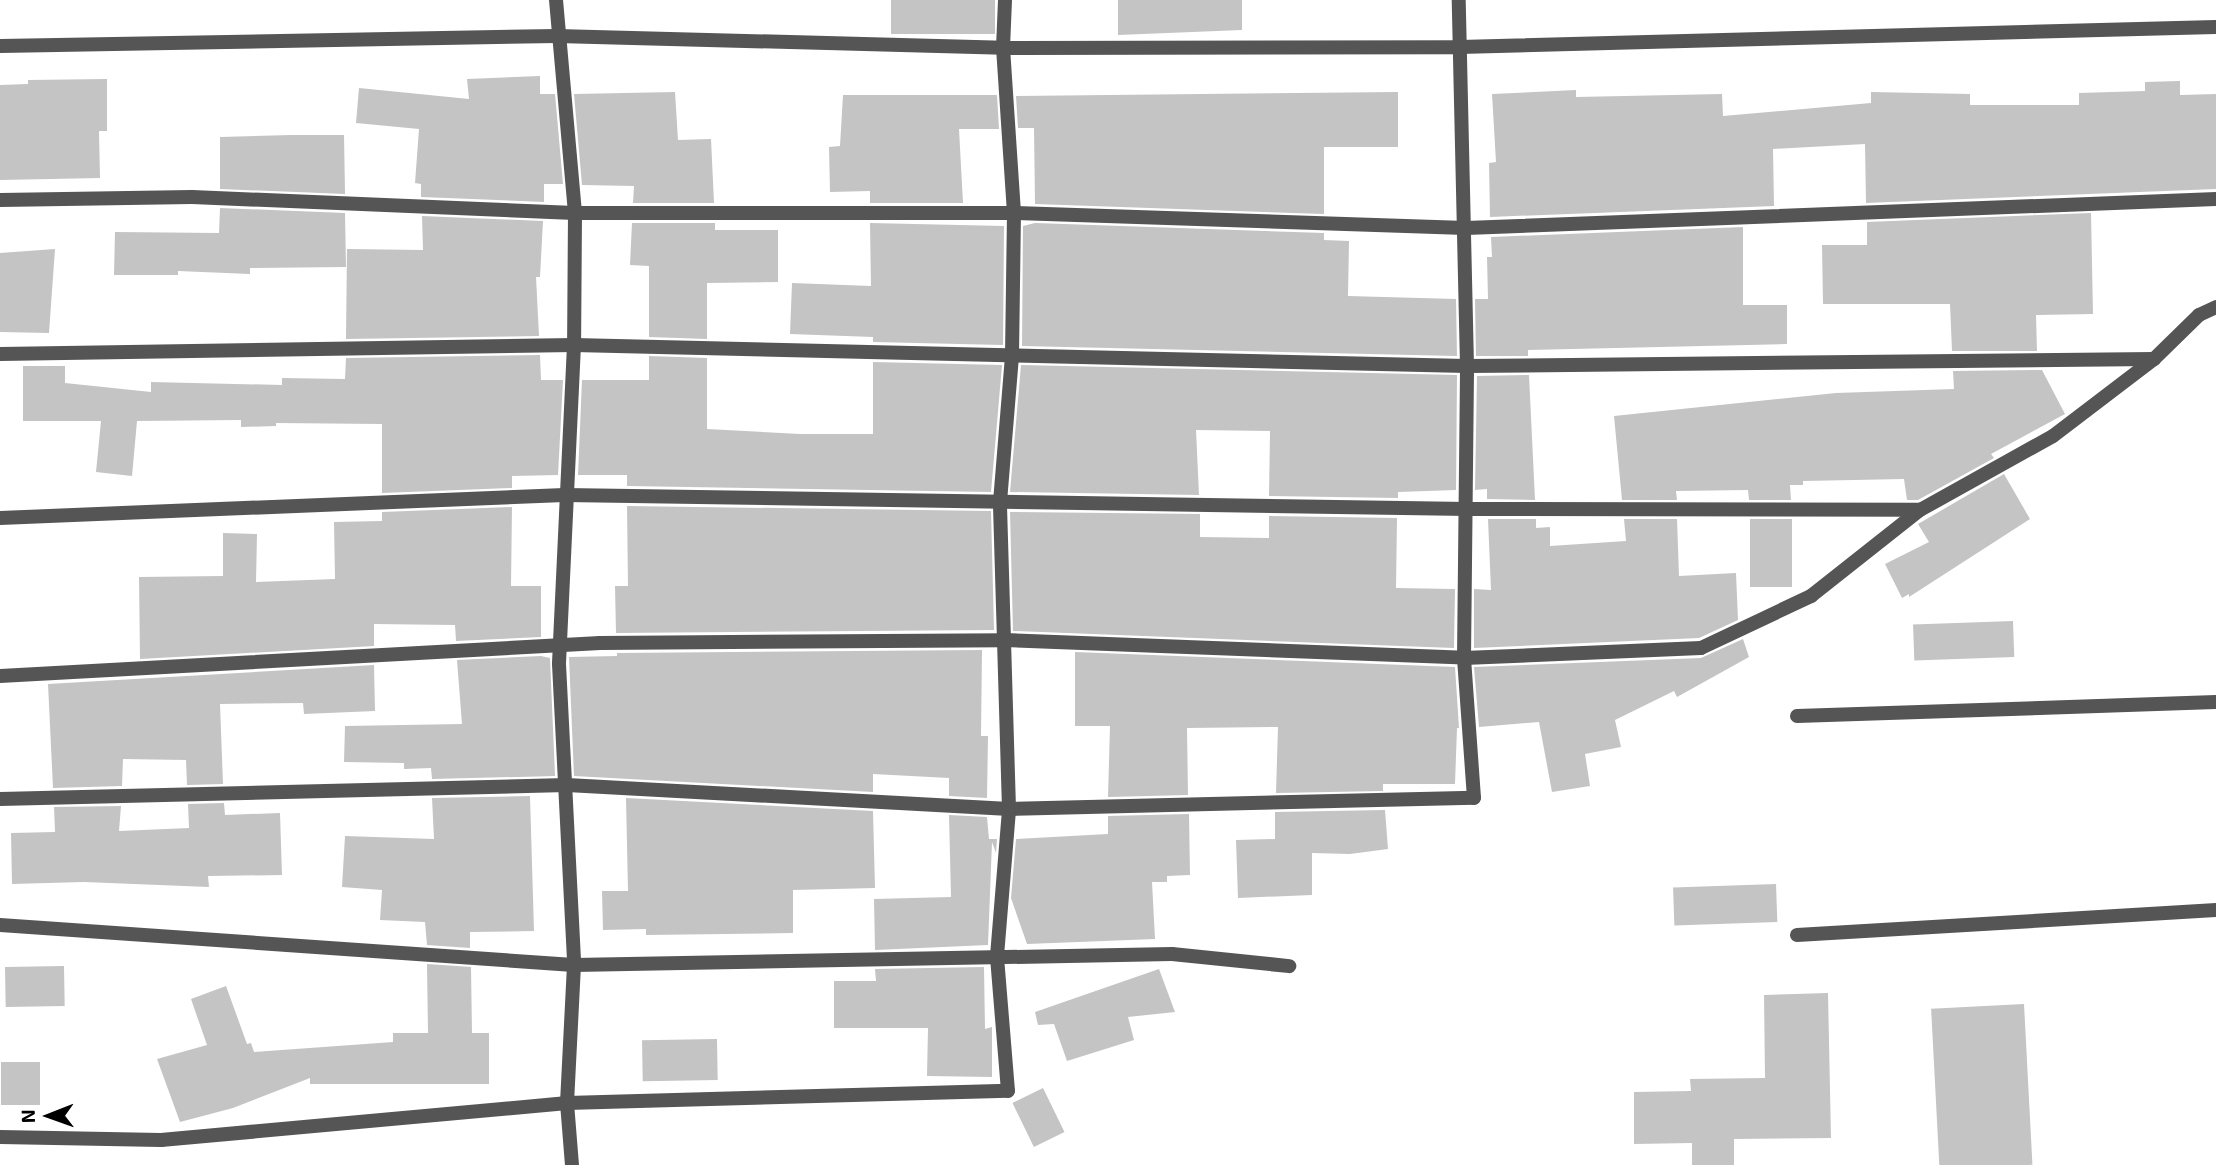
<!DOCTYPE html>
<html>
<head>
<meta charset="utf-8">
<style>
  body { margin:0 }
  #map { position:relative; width:2216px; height:1165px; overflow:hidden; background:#fff; font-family:"Exo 2",sans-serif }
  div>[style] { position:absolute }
  .building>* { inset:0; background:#c4c4c4; transform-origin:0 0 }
  .minor>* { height:14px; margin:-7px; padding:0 7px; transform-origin:7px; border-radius:7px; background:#555 }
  span { translate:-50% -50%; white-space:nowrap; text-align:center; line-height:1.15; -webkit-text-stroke:5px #fff; paint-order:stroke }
  .north { position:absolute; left:14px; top:1081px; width:70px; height:70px; -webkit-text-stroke:5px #fff; paint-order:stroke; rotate:269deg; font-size:19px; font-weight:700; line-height:28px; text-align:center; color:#000 }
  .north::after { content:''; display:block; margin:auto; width:24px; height:32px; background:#000; clip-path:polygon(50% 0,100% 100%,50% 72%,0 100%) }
</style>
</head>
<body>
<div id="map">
  <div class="building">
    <div style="left:891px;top:0;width:104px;height:34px"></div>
    <div style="clip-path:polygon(1118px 0,1242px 0,1242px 30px,1118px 35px)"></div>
    <div style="clip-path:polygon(540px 76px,540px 94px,555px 94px,563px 184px,544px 184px,544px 202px,421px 197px,421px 184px,415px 183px,419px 129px,356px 123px,359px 88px,469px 99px,467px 79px)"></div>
    <div style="clip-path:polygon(107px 79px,107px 131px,99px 131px,100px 178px,0 180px,0 85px,28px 84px,28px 80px)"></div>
    <div style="clip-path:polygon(2180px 81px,2180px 95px,2216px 94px,2216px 189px,1866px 203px,1865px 144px,1773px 149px,1774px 206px,1490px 217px,1489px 163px,1496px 162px,1492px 94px,1576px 90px,1576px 97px,1722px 94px,1723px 116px,1871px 103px,1871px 92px,1970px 94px,1970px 105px,2079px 105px,2079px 93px,2145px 91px,2145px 82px)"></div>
    <div style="clip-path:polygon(675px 92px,678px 140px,711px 139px,714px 203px,633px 203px,634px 186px,582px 185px,574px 94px)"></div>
    <div style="clip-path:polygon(1398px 92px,1398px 147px,1324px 147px,1324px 214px,1035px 204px,1034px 128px,1018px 128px,1016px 96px)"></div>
    <div style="clip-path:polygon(843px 95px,997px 95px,999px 129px,959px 129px,963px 203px,870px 203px,870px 191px,830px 192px,829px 147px,840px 146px)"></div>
    <div style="clip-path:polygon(291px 135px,344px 135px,345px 194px,220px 189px,220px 137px)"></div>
    <div style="clip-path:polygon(220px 208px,345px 213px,346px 267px,250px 268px,250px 274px,178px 271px,178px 275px,114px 275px,115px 232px,219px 233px)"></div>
    <div style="clip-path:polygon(2091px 213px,2093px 314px,2036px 315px,2037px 351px,1952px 351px,1950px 304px,1823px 304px,1822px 245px,1867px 245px,1867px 222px)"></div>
    <div style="clip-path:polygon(422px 216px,543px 221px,540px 277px,536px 277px,539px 336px,346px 339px,347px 249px,423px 250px)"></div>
    <div style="clip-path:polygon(632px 223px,715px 223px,715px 230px,778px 230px,778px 282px,707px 283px,707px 339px,649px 337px,649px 266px,630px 265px)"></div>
    <div style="clip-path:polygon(870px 223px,1004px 226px,1003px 345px,873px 342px,873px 337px,790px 334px,792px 283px,871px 286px)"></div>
    <div style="clip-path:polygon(1035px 223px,1324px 233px,1324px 240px,1349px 241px,1348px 296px,1456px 299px,1457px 356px,1022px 346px,1023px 226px)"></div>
    <div style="clip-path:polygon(1743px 227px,1743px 305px,1787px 305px,1787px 344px,1528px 350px,1528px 356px,1476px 356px,1475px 299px,1488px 299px,1487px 257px,1492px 257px,1491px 237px)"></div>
    <div style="clip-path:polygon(55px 249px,49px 333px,0 332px,0 253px)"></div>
    <div style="clip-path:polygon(540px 355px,541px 380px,563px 380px,558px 475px,512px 476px,512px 488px,382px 493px,382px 424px,276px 423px,276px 426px,241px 427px,241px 420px,137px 421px,132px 476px,96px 472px,101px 421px,23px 421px,23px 366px,65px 366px,65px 383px,151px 392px,151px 382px,282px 385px,282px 378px,345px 379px,346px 358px)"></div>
    <div style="clip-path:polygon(649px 356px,707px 358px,707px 429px,800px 434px,873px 434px,873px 362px,1002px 365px,991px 492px,627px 486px,627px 475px,578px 475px,582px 380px,649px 380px)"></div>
    <div style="clip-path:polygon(1021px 365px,1457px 375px,1456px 490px,1398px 492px,1398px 498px,1269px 496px,1270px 431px,1196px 430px,1199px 495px,1010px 492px)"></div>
    <div style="clip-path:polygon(2042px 370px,2065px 414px,1991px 454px,1994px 458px,1918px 500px,1907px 500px,1904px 479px,1803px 481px,1803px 485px,1790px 485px,1791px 500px,1749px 500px,1748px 490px,1676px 491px,1677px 500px,1622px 500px,1614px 416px,1836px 393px,1954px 389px,1953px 371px)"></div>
    <div style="clip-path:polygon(1529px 375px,1535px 500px,1487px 499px,1487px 489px,1475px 490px,1477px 376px)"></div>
    <div style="clip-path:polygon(2004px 474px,2030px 519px,1909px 597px,1909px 594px,1902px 598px,1885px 564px,1929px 542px,1918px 524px)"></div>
    <div style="clip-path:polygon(627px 506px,991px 511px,994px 630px,616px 633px,615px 586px,628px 586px)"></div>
    <div style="clip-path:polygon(512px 507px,511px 586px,541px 586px,541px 637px,456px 641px,455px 625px,374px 624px,374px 646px,140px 659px,139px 577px,223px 576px,223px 533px,257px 534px,256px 582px,335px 579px,334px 522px,382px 521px,382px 512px)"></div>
    <div style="clip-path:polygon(1010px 512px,1200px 514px,1200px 537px,1269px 538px,1269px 516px,1397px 518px,1396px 588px,1455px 589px,1454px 648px,1013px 631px)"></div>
    <div style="clip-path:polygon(1488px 519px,1536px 519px,1536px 528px,1550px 527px,1550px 546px,1626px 541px,1624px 519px,1677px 519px,1679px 576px,1736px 573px,1738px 620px,1699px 638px,1474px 648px,1474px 589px,1491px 590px)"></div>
    <div style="left:1750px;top:519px;width:42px;height:68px"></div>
    <div style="left:2013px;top:621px;width:36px;height:100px;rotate:88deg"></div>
    <div style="clip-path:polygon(1743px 639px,1749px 657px,1677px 697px,1674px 691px,1615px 720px,1621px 747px,1585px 754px,1590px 786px,1552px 792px,1539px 722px,1479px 727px,1474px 667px,1701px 658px)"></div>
    <div style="clip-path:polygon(982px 650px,981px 736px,988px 736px,987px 798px,949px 796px,949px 778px,873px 774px,873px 792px,574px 776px,569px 657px,617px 656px,617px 653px)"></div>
    <div style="clip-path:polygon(1075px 652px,1455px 667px,1459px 728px,1457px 728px,1455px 784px,1383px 784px,1383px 791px,1276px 793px,1278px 727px,1187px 728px,1188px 795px,1108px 797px,1110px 726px,1075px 726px)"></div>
    <div style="clip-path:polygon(541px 656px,550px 658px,555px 776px,432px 779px,431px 768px,404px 769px,404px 763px,344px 762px,345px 726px,462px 724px,457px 660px)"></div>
    <div style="clip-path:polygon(374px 665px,375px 711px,304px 714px,303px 703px,220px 704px,223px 784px,187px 785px,186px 760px,123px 759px,122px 786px,53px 788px,48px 684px)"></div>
    <div style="clip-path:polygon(530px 796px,534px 931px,470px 932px,470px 948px,427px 945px,425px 922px,380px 920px,382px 890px,342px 887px,345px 836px,434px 839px,432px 798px)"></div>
    <div style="clip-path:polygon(626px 798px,873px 811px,875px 888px,793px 890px,793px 933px,646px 935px,646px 929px,603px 930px,602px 891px,628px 891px)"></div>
    <div style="clip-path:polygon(224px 803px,225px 815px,280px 813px,282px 875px,208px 876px,209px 887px,84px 882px,12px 884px,11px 833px,55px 832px,54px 807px,121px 806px,119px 831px,189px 828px,188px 804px)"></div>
    <div style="clip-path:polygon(1385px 810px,1388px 849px,1350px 854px,1312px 853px,1312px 895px,1238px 898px,1236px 840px,1275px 839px,1275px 812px)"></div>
    <div style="clip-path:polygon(1189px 814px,1190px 875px,1167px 876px,1167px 882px,1152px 882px,1155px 939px,1027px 944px,1011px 898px,1016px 839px,1108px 834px,1108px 816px)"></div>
    <div style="clip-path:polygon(949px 815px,987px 817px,989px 839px,997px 839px,996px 853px,992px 842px,988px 945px,875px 950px,874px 899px,951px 897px)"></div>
    <div style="left:1776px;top:884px;width:38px;height:103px;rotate:88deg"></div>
    <div style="clip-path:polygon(427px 964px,471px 967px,472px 1033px,489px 1033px,489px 1084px,310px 1084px,310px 1078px,233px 1108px,180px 1122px,157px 1059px,207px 1045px,191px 999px,226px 986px,247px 1044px,251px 1043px,254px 1052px,393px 1042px,393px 1033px,428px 1033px)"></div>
    <div style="left:64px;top:966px;width:40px;height:59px;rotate:89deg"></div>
    <div style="clip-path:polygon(984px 967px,985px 1029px,992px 1027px,992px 1077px,927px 1076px,928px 1028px,834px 1028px,834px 981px,876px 981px,875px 969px)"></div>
    <div style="clip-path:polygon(1159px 969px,1175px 1012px,1128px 1017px,1134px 1040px,1067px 1061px,1054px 1024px,1038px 1025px,1035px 1012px)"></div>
    <div style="clip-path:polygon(1828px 993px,1831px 1138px,1734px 1139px,1734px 1165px,1692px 1165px,1692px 1143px,1634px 1144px,1634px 1092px,1691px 1091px,1690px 1079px,1765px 1078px,1764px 995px)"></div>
    <div style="left:2024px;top:1004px;width:161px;height:93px;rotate:87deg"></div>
    <div style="left:717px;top:1039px;width:41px;height:75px;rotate:89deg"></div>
    <div style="left:1px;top:1062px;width:39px;height:43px"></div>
    <div style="left:1043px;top:1088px;width:49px;height:34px;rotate:64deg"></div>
  </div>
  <div class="minor">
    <div style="left:556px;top:0;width:214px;rotate:84.9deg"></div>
    <div style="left:575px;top:213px;width:132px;rotate:90.4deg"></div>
    <div style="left:574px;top:345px;width:319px;rotate:92.7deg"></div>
    <div style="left:559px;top:664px;width:301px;rotate:87.1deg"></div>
    <div style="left:574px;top:965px;width:138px;rotate:92.9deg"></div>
    <div style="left:567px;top:1103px;width:62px;rotate:85.4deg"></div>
    <div style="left:0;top:46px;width:557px;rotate:-1.03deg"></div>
    <div style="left:557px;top:36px;width:446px;rotate:1.5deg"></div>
    <div style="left:1003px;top:48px;width:457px;rotate:-0.1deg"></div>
    <div style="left:1460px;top:47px;width:756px;rotate:-1.52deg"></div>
    <div style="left:0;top:200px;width:192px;rotate:-0.9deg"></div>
    <div style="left:192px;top:197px;width:383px;rotate:2.4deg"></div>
    <div style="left:575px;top:213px;width:439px"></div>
    <div style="left:1014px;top:213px;width:452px;rotate:1.9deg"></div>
    <div style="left:1466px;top:228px;width:751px;rotate:-2.21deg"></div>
    <div style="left:0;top:354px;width:574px;rotate:-0.9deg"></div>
    <div style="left:574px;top:345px;width:893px;rotate:1.35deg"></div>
    <div style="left:1467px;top:366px;width:687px;rotate:-0.58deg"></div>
    <div style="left:0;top:518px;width:565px;rotate:-2.33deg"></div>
    <div style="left:565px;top:495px;width:903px;rotate:0.89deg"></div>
    <div style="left:1468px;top:509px;width:452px;rotate:0.1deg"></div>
    <div style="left:0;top:676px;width:601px;rotate:-3.15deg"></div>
    <div style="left:600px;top:643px;width:405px;rotate:-0.4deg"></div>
    <div style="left:1005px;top:640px;width:459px;rotate:2.2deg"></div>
    <div style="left:1464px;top:658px;width:292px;rotate:-89.4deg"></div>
    <div style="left:1467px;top:366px;width:366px;rotate:-91.3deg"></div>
    <div style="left:1797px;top:716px;width:419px;rotate:-1.9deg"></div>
    <div style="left:0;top:799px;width:567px;rotate:-1.41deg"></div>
    <div style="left:567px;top:785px;width:443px;rotate:3.1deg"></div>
    <div style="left:1009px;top:809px;width:465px;rotate:-1.4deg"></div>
    <div style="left:1474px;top:798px;width:140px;rotate:-94.1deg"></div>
    <div style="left:1464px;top:658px;width:237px;rotate:-2.4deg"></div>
    <div style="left:1701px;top:648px;width:122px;rotate:-25.3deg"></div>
    <div style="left:1811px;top:596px;width:139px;rotate:-38.3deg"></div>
    <div style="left:1920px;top:510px;width:152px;rotate:-29.1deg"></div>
    <div style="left:2053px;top:436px;width:127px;rotate:-37.3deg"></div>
    <div style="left:2154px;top:359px;width:63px;rotate:-44.4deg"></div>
    <div style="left:2199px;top:315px;width:19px;rotate:-25deg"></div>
    <div style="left:0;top:925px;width:575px;rotate:3.99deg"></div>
    <div style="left:574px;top:965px;width:598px;rotate:-1.05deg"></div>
    <div style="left:1172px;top:954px;width:118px;rotate:5.9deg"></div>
    <div style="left:1797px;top:935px;width:420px;rotate:-3.4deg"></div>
    <div style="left:0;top:1137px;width:161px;rotate:1.1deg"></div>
    <div style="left:161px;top:1140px;width:408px;rotate:-5.2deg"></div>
    <div style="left:567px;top:1103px;width:441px;rotate:-1.6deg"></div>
    <div style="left:1008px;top:1091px;width:135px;rotate:-94.7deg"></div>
    <div style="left:997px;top:956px;width:147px;rotate:-85.3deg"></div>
    <div style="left:1009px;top:809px;width:307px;rotate:-91.7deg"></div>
    <div style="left:1000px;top:502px;width:146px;rotate:-85.3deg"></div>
    <div style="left:1012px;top:356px;width:143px;rotate:-89.2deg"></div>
    <div style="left:1014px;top:213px;width:165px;rotate:-93.8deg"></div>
    <div style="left:1003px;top:48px;width:48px;rotate:-87.6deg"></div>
  </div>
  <div class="north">N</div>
</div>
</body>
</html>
